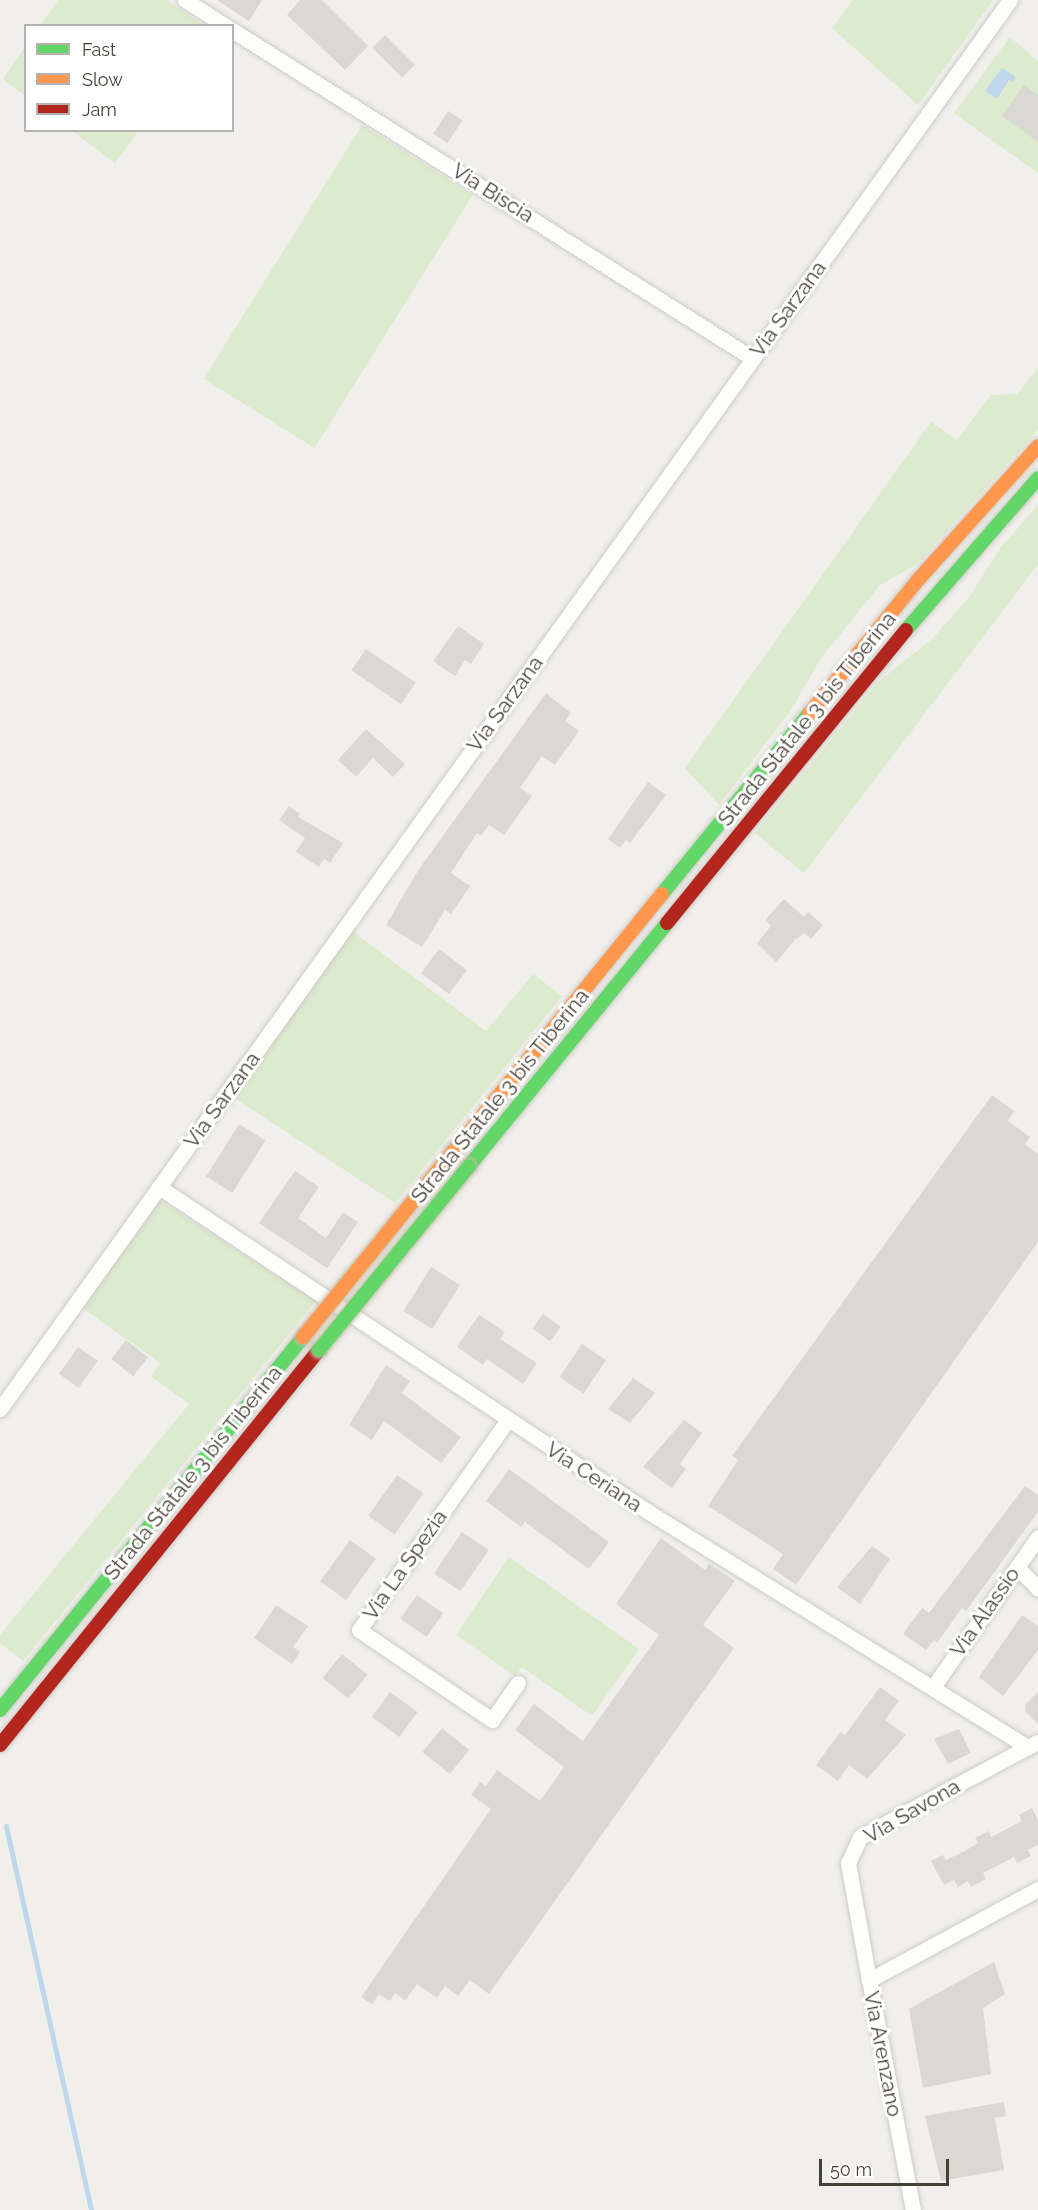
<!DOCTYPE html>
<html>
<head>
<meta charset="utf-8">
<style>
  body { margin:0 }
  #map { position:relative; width:1038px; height:2210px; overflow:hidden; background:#f0efeb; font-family:Raleway,sans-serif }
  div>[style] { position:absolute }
  .green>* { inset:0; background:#dceacd; transform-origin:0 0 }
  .water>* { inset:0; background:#bed7ec }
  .stream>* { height:5px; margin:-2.5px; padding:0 2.5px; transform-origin:2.5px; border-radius:2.5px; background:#bed7ec }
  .building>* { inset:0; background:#dad8d3; transform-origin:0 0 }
  .roads { filter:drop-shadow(0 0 2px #cdcbc7) drop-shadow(0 0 2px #cdcbc7) }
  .street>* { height:15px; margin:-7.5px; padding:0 7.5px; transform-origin:7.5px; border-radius:7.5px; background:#fdfdfc }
  .fast>* { height:14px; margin:-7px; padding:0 7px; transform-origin:7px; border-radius:7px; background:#63d668 }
  .slow>* { height:14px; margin:-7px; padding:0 7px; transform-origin:7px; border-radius:7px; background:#ff974d }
  .jam>* { height:14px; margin:-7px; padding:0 7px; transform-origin:7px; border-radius:7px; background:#b3261e }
  .bridges { filter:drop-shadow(0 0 2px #c6bda8) drop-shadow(0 0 2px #c6bda8) }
  .fast-bridge>* { height:14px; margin:-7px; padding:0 7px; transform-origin:7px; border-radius:7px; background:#63d668 }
  .slow-bridge>* { height:14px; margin:-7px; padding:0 7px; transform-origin:7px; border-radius:7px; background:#ff974d }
  span { translate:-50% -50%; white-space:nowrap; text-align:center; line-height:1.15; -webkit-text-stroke:6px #fff; paint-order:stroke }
  .street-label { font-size:21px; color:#464137 }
  .legend { position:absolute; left:24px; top:24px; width:210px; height:108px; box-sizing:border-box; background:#fff; border:2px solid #b5b3af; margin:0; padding:8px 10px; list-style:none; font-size:18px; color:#464137 }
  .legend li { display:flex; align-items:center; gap:12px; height:30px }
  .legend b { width:30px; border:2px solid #b5b3af }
  .scale { position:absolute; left:819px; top:2159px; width:130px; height:27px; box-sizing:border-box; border:3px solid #464137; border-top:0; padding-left:8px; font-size:18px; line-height:21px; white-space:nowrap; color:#464137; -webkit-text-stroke:4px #fff; paint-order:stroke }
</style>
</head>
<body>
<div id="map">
  <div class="green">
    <div style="clip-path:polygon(58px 0,167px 0,203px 25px,41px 25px)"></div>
    <div style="clip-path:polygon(853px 0,993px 0,918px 105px,832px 28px)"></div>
    <div style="clip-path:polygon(1010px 37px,1038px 61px,1038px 173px,954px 113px)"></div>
    <div style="clip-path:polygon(25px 47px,25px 96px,3px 79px)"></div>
    <div style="left:362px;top:125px;width:131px;height:299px;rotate:32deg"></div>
    <div style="clip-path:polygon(72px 131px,138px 131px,115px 163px)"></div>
    <div style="clip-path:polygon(1038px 368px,1038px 430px,917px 564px,880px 585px,821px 658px,791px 710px,719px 805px,685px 768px,931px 422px,957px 440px,991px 395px,1017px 394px)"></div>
    <div style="clip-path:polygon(1038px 505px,1038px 564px,804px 873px,755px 833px,879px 681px,932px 639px,969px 597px,1001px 547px)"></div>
    <div style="clip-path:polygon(351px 930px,486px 1031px,533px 974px,562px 996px,395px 1203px,230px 1095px)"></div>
    <div style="clip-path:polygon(158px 1199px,316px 1301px,23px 1661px,0 1643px,0 1635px,189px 1404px,151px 1376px,160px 1363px,81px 1307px)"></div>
    <div style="clip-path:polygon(509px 1557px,639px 1649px,592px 1716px,522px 1667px,515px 1676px,456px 1635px)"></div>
  </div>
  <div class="water">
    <div style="clip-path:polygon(1002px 68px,1016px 77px,1013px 82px,1009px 80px,997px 99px,985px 91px)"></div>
  </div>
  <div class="stream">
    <div style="left:6px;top:1826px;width:393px;rotate:77.5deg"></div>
  </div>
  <div class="building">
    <div style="clip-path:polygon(217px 0,262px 0,249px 21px)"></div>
    <div style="clip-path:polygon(300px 0,322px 0,368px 46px,345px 70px,287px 15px)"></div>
    <div style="left:385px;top:35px;width:42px;height:18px;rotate:45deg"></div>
    <div style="clip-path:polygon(1024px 85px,1038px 95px,1038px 142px,1002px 116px)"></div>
    <div style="left:448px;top:111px;width:17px;height:27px;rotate:33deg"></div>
    <div style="clip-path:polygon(458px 626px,484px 644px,471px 664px,465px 660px,455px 676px,433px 661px)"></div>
    <div style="left:366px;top:649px;width:60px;height:26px;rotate:34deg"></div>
    <div style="clip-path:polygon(546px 693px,571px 713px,565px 721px,579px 731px,555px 765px,542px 756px,520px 788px,532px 796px,504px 835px,489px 825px,481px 836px,477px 833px,451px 873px,470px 886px,451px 914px,445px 910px,422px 947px,386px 925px,419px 869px)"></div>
    <div style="clip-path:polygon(366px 729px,405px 764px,393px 777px,373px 758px,356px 777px,338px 760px)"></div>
    <div style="clip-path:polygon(648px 782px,666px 795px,630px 843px,626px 840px,620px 848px,608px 839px)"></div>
    <div style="clip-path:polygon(289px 806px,300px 814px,298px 817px,343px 843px,330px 863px,324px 859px,319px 867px,296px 852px,305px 838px,279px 820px)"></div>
    <div style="clip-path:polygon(784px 899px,804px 917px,808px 912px,823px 925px,811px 939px,804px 933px,795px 940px,776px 962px,757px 943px,771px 926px,765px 920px)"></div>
    <div style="left:439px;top:949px;width:35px;height:30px;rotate:37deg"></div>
    <div style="clip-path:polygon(992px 1095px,1014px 1111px,1008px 1121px,1030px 1137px,1025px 1144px,1038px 1154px,1038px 1242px,796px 1585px,773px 1569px,783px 1554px,708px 1506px,738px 1460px,732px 1456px)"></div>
    <div style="left:239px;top:1124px;width:31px;height:62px;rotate:32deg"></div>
    <div style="clip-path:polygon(295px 1171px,319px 1187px,298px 1218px,326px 1238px,343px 1212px,358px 1222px,327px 1268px,259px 1223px)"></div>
    <div style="left:431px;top:1267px;width:34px;height:52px;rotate:32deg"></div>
    <div style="left:543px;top:1314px;width:22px;height:18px;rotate:36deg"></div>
    <div style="clip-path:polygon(479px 1315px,505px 1332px,500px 1339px,537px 1363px,523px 1384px,487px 1359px,483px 1365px,457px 1347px)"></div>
    <div style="left:126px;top:1340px;width:28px;height:24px;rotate:38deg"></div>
    <div style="left:582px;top:1344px;width:29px;height:40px;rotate:34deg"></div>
    <div style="left:78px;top:1347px;width:24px;height:33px;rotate:35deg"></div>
    <div style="clip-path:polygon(386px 1365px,410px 1381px,402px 1393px,461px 1437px,441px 1463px,384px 1421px,372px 1440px,349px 1425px)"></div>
    <div style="clip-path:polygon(633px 1378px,655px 1393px,630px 1423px,608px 1409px)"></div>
    <div style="clip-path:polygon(684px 1420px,702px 1433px,680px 1464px,686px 1469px,672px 1488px,643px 1467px)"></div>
    <div style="clip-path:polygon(509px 1469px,609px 1542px,589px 1569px,525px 1522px,521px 1527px,486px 1501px)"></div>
    <div style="left:397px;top:1475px;width:32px;height:50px;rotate:35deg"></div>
    <div style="clip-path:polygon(1025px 1486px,1038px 1495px,1038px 1512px,966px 1611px,962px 1608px,937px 1643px,934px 1640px,926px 1650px,903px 1634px,922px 1608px,929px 1613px)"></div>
    <div style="left:462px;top:1532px;width:32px;height:50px;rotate:34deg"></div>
    <div style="clip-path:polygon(661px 1538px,705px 1570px,709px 1564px,735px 1581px,703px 1625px,734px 1648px,489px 1994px,470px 1980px,458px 1996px,445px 1986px,437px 1998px,417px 1984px,405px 2001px,395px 1993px,390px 2001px,379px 1994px,372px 2004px,361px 1997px,491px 1809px,471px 1795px,480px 1782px,486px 1786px,497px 1770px,540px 1801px,564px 1767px,515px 1730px,534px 1704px,583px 1741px,659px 1635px,616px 1604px)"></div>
    <div style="left:350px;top:1540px;width:32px;height:51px;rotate:36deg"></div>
    <div style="clip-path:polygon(872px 1546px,890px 1559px,860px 1604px,837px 1587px)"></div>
    <div style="left:417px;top:1595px;width:32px;height:29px;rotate:35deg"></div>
    <div style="clip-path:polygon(276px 1605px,308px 1626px,293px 1647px,300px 1652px,292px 1664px,254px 1638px)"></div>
    <div style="clip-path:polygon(1022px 1615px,1038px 1626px,1038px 1650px,1003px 1696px,979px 1677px)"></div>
    <div style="left:342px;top:1654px;width:33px;height:31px;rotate:39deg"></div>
    <div style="clip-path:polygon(880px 1687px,899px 1701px,885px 1720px,906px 1735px,867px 1779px,849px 1765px,838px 1781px,816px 1765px,840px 1732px,845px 1735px)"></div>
    <div style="left:390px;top:1692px;width:34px;height:31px;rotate:36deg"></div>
    <div style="clip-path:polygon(1038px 1692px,1038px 1724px,1025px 1711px,1025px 1705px)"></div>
    <div style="left:442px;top:1728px;width:35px;height:31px;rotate:39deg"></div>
    <div style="clip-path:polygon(959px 1729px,971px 1753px,948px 1764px,934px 1739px)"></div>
    <div style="clip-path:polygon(1032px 1808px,1038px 1820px,1038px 1845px,1028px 1850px,1031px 1856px,1017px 1863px,1014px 1857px,983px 1873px,986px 1879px,971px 1887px,968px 1881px,958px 1887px,954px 1880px,944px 1885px,931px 1861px,943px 1855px,946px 1860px,965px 1851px,978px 1843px,975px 1838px,989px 1831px,991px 1837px,1022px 1821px,1019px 1815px)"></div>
    <div style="clip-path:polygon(994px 1962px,1005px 1994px,983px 2008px,991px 2074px,923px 2088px,909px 2009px)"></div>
    <div style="clip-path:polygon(1004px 2102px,1006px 2116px,995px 2118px,1004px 2170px,941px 2181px,925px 2116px)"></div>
  </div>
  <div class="roads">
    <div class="street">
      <div style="left:185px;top:0;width:49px;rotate:32.4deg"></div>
      <div style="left:232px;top:30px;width:615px;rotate:32.24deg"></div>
      <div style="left:159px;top:1187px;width:586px;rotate:33.58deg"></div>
      <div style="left:647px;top:1511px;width:448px;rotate:31.8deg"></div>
      <div style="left:1028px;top:1747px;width:11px;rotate:-27deg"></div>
      <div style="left:0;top:1409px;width:1734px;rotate:-54.37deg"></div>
      <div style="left:507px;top:1421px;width:256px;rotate:125.3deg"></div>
      <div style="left:359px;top:1630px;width:161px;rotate:34.1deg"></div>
      <div style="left:492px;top:1720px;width:45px;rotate:-54.9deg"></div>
      <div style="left:1017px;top:1567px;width:30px;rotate:46deg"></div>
      <div style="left:933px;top:1687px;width:183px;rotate:-55deg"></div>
      <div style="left:869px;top:1980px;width:119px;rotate:-100.2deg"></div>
      <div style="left:848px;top:1863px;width:29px;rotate:-65deg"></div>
      <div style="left:860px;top:1837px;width:191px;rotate:-28.2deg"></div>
      <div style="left:913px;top:2210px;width:234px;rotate:-100.8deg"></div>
      <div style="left:869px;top:1980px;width:192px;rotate:-28.3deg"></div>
    </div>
    <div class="fast">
      <div style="left:906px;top:630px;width:201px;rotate:-49deg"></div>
      <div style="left:662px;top:894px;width:232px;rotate:-50.8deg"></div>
      <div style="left:469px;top:1166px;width:313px;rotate:-50.8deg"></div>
      <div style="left:0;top:1710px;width:481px;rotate:-50.9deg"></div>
    </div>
    <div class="slow">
      <div style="left:809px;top:714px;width:171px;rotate:-50.9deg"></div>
      <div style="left:917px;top:581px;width:181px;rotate:-48.1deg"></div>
      <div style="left:453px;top:1152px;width:332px;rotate:-51deg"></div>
    </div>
    <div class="jam">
      <div style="left:667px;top:923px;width:378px;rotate:-50.8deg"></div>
      <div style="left:0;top:1745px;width:508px;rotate:-51.08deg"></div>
    </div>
  </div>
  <div class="bridges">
    <div class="fast-bridge">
      <div style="left:319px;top:1350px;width:237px;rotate:-50.8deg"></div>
    </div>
    <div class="slow-bridge">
      <div style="left:303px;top:1337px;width:238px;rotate:-51deg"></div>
    </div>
  </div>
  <div class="street-label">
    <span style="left:493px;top:193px;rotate:32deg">Via Biscia</span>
    <span style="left:788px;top:309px;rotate:-54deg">Via Sarzana</span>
    <span style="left:505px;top:704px;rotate:-54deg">Via Sarzana</span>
    <span style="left:807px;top:719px;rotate:-51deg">Strada Statale 3 bis Tiberina</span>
    <span style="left:500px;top:1096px;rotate:-51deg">Strada Statale 3 bis Tiberina</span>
    <span style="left:222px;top:1100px;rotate:-54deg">Via Sarzana</span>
    <span style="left:193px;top:1473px;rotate:-51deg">Strada Statale 3 bis Tiberina</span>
    <span style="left:594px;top:1477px;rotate:33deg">Via Ceriana</span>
    <span style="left:405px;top:1565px;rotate:-55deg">Via La Spezia</span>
    <span style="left:985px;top:1612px;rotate:-55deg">Via Alassio</span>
    <span style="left:912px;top:1811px;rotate:-30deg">Via Savona</span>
    <span style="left:883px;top:2054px;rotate:79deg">Via Arenzano</span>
  </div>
  <ul class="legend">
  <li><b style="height:8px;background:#63d668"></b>Fast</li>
  <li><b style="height:8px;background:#ff974d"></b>Slow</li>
  <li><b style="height:8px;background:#b3261e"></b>Jam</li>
  </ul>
  <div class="scale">50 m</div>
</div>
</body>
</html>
